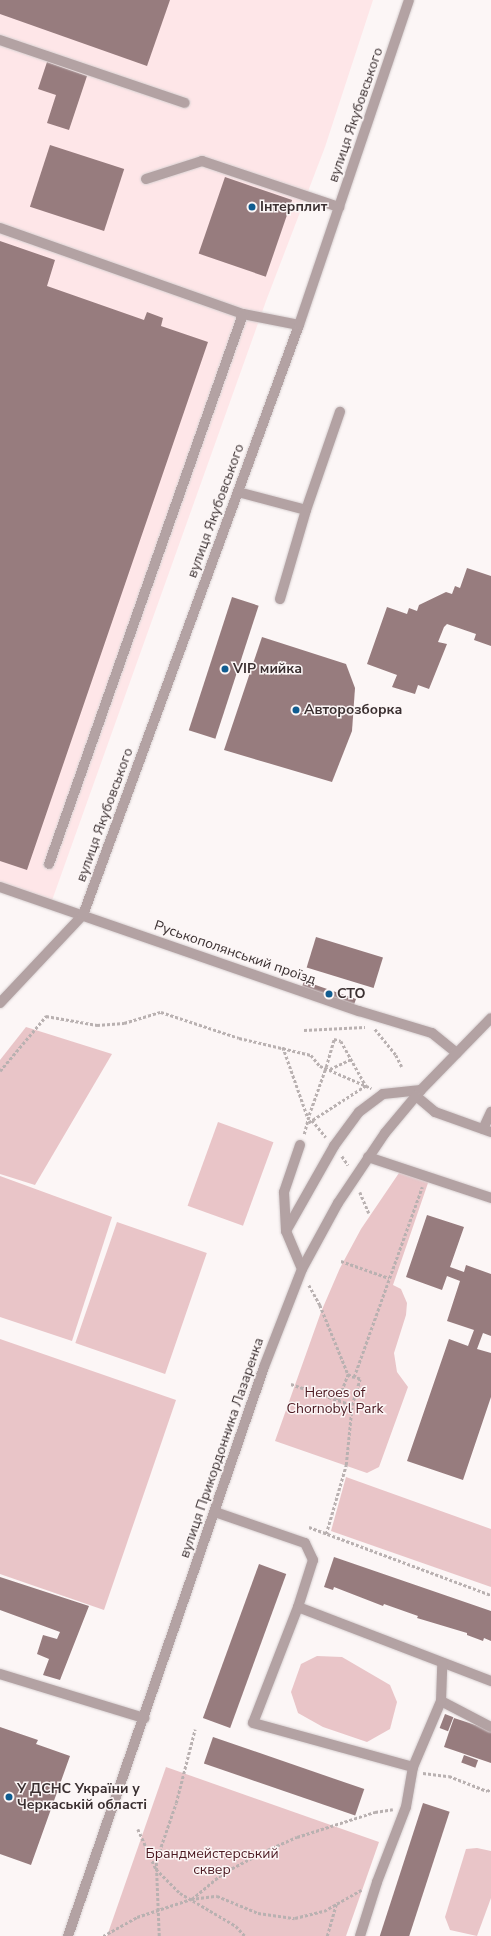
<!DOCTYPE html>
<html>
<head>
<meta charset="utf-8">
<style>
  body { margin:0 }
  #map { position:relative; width:491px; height:1936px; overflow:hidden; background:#fcf6f6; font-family:"Nunito Sans",sans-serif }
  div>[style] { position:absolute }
  .built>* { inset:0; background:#fee6e8 }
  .green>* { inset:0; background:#e9c5c8; transform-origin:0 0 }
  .building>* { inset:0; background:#977c7e; transform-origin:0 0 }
  .path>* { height:2.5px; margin-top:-1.25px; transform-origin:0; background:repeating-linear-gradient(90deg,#b9b1b1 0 3px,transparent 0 5px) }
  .roads { filter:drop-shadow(0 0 1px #d9d2d3) drop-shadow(0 0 1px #d9d2d3) }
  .minor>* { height:10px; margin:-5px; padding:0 5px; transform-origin:5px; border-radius:5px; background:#b3a2a3 }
  .dots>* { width:11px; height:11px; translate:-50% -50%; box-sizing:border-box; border:2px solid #fcf6f6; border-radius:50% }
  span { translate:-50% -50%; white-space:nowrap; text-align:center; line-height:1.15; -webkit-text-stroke:3px #fcf6f6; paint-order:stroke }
  .street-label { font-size:14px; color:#3b3031 }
  .poi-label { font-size:14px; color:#3b3031; font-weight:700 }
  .left { translate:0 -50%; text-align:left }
  .park-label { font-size:14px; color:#4c1a22 }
</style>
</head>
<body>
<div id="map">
  <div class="built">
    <div style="clip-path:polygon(0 0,373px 0,325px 147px,266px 301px,50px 906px,0 888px)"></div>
  </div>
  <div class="green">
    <div style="clip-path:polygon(26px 1027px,112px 1054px,35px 1185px,0 1174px,0 1060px)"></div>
    <div style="left:218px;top:1122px;width:59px;height:89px;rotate:20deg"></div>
    <div style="clip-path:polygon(401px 1170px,429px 1180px,393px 1285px,401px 1289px,407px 1303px,406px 1315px,394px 1353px,397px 1372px,408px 1387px,379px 1467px,367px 1473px,275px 1441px,321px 1312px,340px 1268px,361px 1229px)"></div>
    <div style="clip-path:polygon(0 1176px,112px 1217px,72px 1341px,0 1317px)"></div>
    <div style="left:117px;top:1222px;width:95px;height:128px;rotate:19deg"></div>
    <div style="clip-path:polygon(0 1339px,176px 1400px,104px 1610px,0 1574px)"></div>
    <div style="clip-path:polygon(346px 1477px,491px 1529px,491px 1587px,331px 1531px)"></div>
    <div style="clip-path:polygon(317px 1656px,342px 1657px,390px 1685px,397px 1702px,390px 1729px,367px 1742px,323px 1727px,298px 1713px,291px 1692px,301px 1664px)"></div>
    <div style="clip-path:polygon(166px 1767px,379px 1842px,346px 1936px,107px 1936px)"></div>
    <div style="clip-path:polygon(477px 1848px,491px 1851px,491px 1898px,477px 1936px,450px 1930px,445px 1917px,466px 1849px)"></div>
  </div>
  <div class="building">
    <div style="clip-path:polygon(0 0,170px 0,147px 66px,0 14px)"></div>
    <div style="clip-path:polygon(47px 62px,87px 76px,69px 130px,47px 123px,56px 95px,38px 89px)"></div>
    <div style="left:50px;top:145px;width:78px;height:65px;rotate:18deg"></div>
    <div style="left:225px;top:177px;width:71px;height:81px;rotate:19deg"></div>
    <div style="clip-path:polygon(0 241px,55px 260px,47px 286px,144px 320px,147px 312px,163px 318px,161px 326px,208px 342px,27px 870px,0 861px)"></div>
    <div style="clip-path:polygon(467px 568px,491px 576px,491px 646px,474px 640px,476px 634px,447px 624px,444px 627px,438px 642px,447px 644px,429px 689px,418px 685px,415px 694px,392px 687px,397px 675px,367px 664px,387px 607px,407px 614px,409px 608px,417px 611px,419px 605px,446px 592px,452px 594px,455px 586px,460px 588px)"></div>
    <div style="left:232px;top:597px;width:28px;height:140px;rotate:18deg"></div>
    <div style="clip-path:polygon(262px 637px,346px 664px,355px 688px,352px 731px,332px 782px,224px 750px)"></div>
    <div style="left:316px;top:937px;width:70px;height:32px;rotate:17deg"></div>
    <div style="left:304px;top:981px;width:55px;height:9px;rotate:19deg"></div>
    <div style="clip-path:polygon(427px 1215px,464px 1227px,450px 1267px,464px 1272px,466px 1265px,491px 1274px,491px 1336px,483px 1333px,477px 1349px,491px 1353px,491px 1397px,463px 1480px,407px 1461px,449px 1339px,468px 1346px,474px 1330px,447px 1321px,460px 1281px,447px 1276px,442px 1290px,406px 1277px)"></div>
    <div style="clip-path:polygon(334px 1557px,491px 1611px,491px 1641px,484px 1638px,483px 1641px,467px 1635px,467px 1633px,417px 1618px,418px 1616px,384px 1604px,383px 1606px,334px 1587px,333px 1590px,324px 1587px)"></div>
    <div style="left:259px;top:1564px;width:29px;height:164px;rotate:20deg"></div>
    <div style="clip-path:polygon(0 1577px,89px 1606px,60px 1680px,43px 1675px,49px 1659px,37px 1654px,43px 1635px,57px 1639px,60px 1632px,0 1610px)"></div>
    <div style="left:445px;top:1714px;width:9px;height:15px;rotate:21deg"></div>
    <div style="clip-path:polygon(454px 1718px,491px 1730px,491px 1763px,444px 1747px,449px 1732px,458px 1735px,449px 1732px)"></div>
    <div style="clip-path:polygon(0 1727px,38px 1740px,36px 1744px,70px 1756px,31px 1865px,0 1854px)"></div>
    <div style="left:213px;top:1737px;width:160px;height:28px;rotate:19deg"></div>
    <div style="left:464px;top:1755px;width:15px;height:8px;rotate:20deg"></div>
    <div style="left:423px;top:1803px;width:28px;height:140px;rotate:18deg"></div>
  </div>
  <div class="path">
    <div style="left:375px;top:1029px;width:33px;rotate:51deg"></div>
    <div style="left:396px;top:1055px;width:13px;rotate:63deg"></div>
    <div style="left:304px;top:1030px;width:61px;rotate:-2.8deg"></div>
    <div style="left:283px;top:1047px;width:75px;rotate:70.6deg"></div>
    <div style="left:330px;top:1069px;width:23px;rotate:-25deg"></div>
    <div style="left:0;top:1071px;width:72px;rotate:-50.1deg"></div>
    <div style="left:46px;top:1016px;width:52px;rotate:10deg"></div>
    <div style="left:97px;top:1025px;width:27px;rotate:-4deg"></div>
    <div style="left:124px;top:1023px;width:39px;rotate:-17deg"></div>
    <div style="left:161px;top:1012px;width:82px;rotate:18.4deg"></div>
    <div style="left:239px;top:1038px;width:74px;rotate:13.3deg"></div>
    <div style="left:311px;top:1055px;width:14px;rotate:51deg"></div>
    <div style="left:320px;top:1066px;width:56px;rotate:23.3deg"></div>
    <div style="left:312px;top:1120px;width:22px;rotate:51deg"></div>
    <div style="left:304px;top:1134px;width:20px;rotate:-75deg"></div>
    <div style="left:309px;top:1115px;width:51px;rotate:-70.5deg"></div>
    <div style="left:326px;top:1067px;width:29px;rotate:-74deg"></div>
    <div style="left:334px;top:1039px;width:7px;rotate:16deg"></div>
    <div style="left:341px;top:1041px;width:51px;rotate:60.9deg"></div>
    <div style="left:366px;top:1086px;width:70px;rotate:147.2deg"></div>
    <div style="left:342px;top:1156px;width:11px;rotate:56deg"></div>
    <div style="left:360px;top:1192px;width:23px;rotate:67deg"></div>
    <div style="left:341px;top:1261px;width:51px;rotate:19.5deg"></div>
    <div style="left:309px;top:1285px;width:23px;rotate:61deg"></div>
    <div style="left:320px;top:1305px;width:74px;rotate:67.9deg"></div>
    <div style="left:291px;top:1384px;width:65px;rotate:19deg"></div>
    <div style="left:338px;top:1400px;width:28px;rotate:-69deg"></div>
    <div style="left:348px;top:1374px;width:7px;rotate:27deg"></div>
    <div style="left:309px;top:1527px;width:194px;rotate:20.5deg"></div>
    <div style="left:326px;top:1534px;width:72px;rotate:-73.8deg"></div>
    <div style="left:346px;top:1465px;width:60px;rotate:-84.3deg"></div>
    <div style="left:352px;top:1405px;width:27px;rotate:-73deg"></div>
    <div style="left:360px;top:1379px;width:6px;rotate:-162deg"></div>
    <div style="left:354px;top:1377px;width:202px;rotate:-70.3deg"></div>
    <div style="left:423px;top:1773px;width:26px;rotate:7deg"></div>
    <div style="left:449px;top:1776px;width:41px;rotate:21.5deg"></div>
    <div style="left:487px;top:1791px;width:4px;rotate:-27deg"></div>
    <div style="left:138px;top:1829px;width:44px;rotate:65.8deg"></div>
    <div style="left:156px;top:1869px;width:34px;rotate:45deg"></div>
    <div style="left:180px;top:1893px;width:65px;rotate:30.5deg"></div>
    <div style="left:236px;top:1926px;width:13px;rotate:48deg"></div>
    <div style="left:192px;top:1899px;width:40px;rotate:-40deg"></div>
    <div style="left:223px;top:1873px;width:45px;rotate:-27.7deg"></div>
    <div style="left:263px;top:1852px;width:37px;rotate:-24deg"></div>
    <div style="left:297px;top:1837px;width:82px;rotate:-17.8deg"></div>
    <div style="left:375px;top:1812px;width:18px;rotate:-9deg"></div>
    <div style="left:103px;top:1936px;width:39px;rotate:-29deg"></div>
    <div style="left:137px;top:1917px;width:57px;rotate:-18.4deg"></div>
    <div style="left:191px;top:1899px;width:26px;rotate:-7deg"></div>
    <div style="left:217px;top:1896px;width:44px;rotate:22.5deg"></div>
    <div style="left:258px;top:1913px;width:37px;rotate:8deg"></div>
    <div style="left:295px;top:1918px;width:30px;rotate:-14deg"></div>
    <div style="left:324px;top:1911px;width:43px;rotate:-29.6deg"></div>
    <div style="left:159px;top:1936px;width:75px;rotate:-92.3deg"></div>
    <div style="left:156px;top:1861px;width:61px;rotate:-71deg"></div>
    <div style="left:176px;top:1803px;width:76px;rotate:-75.6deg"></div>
    <div style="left:327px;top:1936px;width:35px;rotate:-74deg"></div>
  </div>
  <div class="roads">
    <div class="minor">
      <div style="left:0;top:40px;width:195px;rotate:18.8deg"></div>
      <div style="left:146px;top:179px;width:59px;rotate:-17.8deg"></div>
      <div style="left:202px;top:161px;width:145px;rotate:18.6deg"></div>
      <div style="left:0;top:228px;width:258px;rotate:19.5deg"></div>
      <div style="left:243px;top:314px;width:57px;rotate:11.1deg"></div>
      <div style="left:238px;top:492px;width:70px;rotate:14.8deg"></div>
      <div style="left:306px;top:510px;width:104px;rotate:-70.9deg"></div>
      <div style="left:280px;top:599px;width:93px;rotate:-73.7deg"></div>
      <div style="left:49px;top:864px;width:583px;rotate:-70.57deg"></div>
      <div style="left:0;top:887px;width:380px;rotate:19.1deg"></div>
      <div style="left:359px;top:1011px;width:76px;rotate:16.8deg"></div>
      <div style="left:432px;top:1033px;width:32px;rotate:39deg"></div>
      <div style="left:0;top:1003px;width:121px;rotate:-46.7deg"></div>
      <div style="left:83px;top:915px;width:628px;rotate:-69.89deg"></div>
      <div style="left:299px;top:325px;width:343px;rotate:-71.3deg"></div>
      <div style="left:416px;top:1096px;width:25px;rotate:40deg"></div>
      <div style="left:435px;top:1112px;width:59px;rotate:19.7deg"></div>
      <div style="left:483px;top:1129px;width:19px;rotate:-65deg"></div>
      <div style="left:300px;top:1145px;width:50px;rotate:108.8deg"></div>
      <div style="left:284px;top:1192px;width:39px;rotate:87deg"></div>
      <div style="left:286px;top:1231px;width:41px;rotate:67.2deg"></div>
      <div style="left:368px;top:1157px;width:130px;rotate:18.4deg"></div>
      <div style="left:286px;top:1231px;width:98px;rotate:-60.5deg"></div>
      <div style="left:334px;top:1146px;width:42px;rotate:-53.7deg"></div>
      <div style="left:359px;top:1112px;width:30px;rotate:-37deg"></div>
      <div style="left:383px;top:1094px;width:38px;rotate:-6deg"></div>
      <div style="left:215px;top:1512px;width:95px;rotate:19deg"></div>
      <div style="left:305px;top:1543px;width:19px;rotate:65deg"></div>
      <div style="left:313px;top:1560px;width:49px;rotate:107.7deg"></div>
      <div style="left:298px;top:1607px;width:124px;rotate:111.2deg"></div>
      <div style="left:253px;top:1723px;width:166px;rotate:15.4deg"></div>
      <div style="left:298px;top:1607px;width:207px;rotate:21deg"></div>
      <div style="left:0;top:1674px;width:151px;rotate:17deg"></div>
      <div style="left:441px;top:1701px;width:56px;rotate:27.5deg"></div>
      <div style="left:68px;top:1936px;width:602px;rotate:-70.99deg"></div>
      <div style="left:264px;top:1367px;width:105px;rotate:-68.8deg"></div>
      <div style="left:302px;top:1269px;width:75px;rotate:-61.4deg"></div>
      <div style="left:338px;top:1203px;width:84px;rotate:-56.1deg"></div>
      <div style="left:385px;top:1133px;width:56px;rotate:-50.1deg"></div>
      <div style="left:421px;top:1090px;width:100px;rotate:-45.8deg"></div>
      <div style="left:360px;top:1936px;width:57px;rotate:-72.5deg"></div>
      <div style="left:377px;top:1882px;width:80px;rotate:-68.9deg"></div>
      <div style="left:406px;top:1807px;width:41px;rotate:-80.1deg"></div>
      <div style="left:413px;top:1767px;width:72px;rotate:-67deg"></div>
      <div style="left:441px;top:1701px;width:38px;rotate:-88deg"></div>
    </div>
  </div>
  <div class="dots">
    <div style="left:252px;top:207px;background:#105c90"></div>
    <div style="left:225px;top:669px;background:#105c90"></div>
    <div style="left:296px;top:710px;background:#105c90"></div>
    <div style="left:329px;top:994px;background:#105c90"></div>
    <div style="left:9px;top:1797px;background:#105c90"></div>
  </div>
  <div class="street-label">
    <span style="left:356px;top:115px;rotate:-71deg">вулиця Якубовського</span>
    <span style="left:216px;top:511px;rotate:-70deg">вулиця Якубовського</span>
    <span style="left:105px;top:815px;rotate:-70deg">вулиця Якубовського</span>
    <span style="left:235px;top:953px;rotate:19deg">Руськополянський проїзд</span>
    <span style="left:222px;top:1448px;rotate:-71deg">вулиця Прикордонника Лазаренка</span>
  </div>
  <div class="poi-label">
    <span class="left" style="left:260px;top:207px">Інтерплит</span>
    <span class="left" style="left:233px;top:669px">VIP мийка</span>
    <span class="left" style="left:304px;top:710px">Авторозборка</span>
    <span class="left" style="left:337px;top:994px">СТО</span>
    <span class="left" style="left:17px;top:1797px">У ДСНС України у<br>Черкаській області</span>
  </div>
  <div class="park-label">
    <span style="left:335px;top:1401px">Heroes of<br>Chornobyl Park</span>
    <span style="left:212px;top:1862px">Брандмейстерський<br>сквер</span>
  </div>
</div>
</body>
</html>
